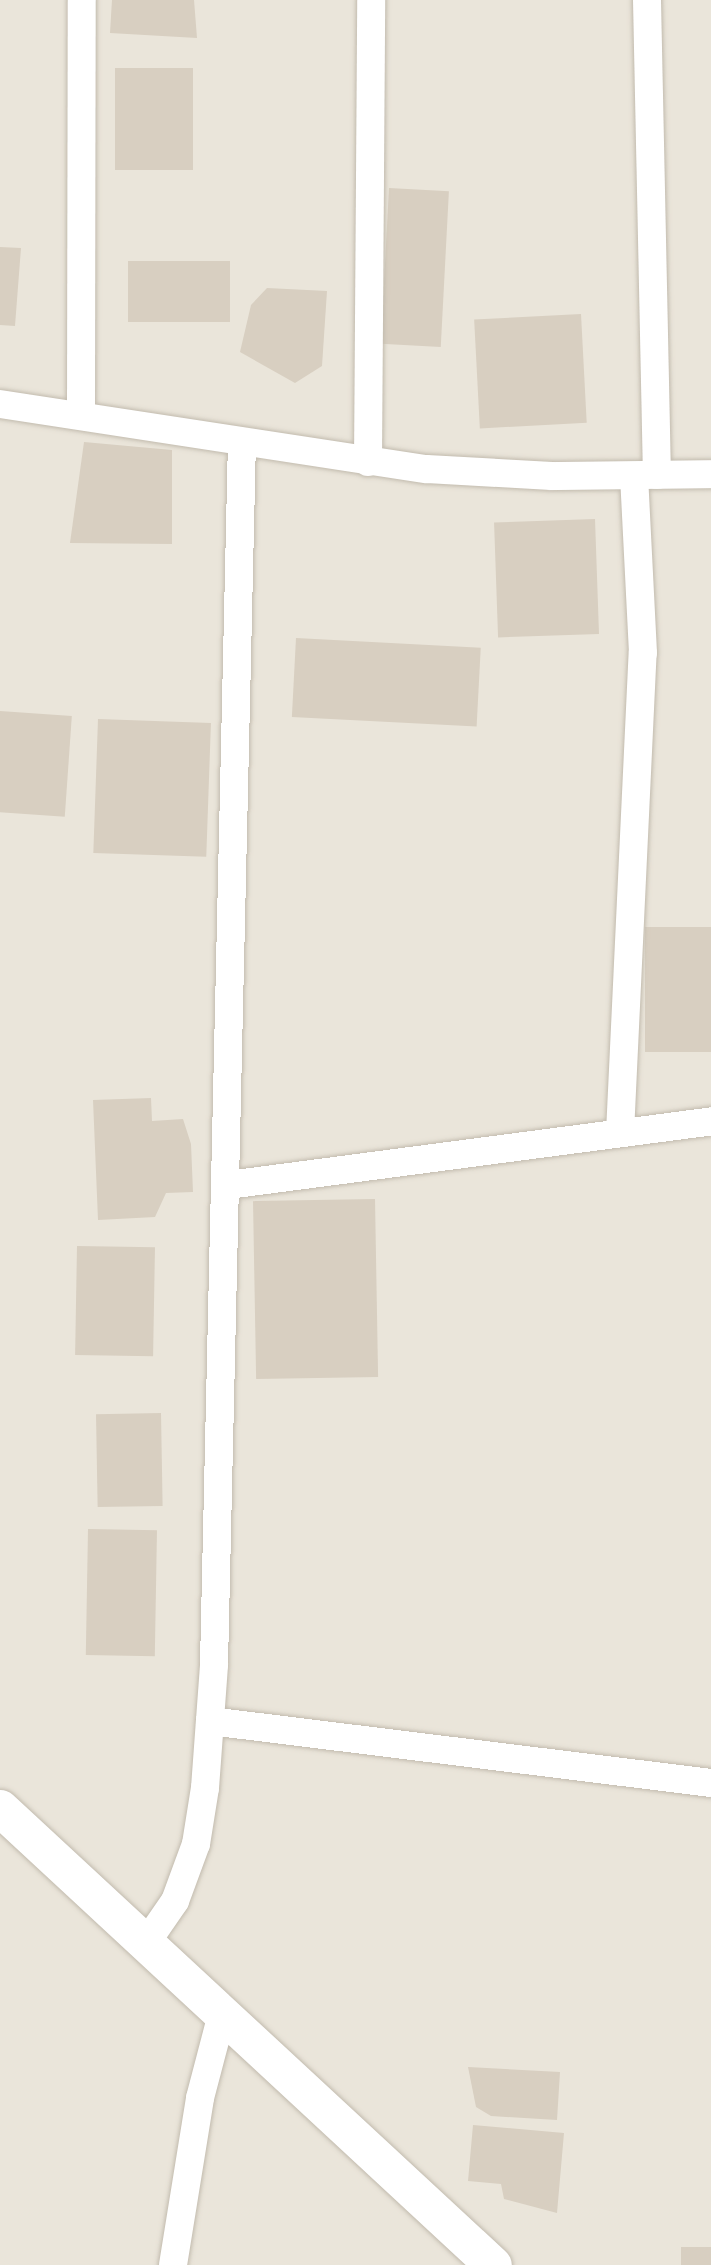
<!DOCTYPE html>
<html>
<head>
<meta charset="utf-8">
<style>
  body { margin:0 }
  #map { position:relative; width:711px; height:2265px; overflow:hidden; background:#f6f3ec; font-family:Ubuntu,sans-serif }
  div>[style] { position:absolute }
  .residential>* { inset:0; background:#eae5da; transform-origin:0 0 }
  .building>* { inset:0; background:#d8cfc1; transform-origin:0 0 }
  .roads { filter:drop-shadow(0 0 2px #c2bbae) drop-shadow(0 0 2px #c2bbae) }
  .minor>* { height:28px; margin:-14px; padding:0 14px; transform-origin:14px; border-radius:14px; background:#fff }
  .tertiary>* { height:37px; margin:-18.5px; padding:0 18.5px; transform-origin:18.5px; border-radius:18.5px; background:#fff }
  span { translate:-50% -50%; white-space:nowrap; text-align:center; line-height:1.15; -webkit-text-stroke:7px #fff; paint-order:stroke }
</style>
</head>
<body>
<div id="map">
  <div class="residential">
    <div style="left:0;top:0;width:711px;height:2265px"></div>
  </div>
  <div class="building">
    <div style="clip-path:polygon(112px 0,194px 0,197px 38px,110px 33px)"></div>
    <div style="left:115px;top:68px;width:78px;height:102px"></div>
    <div style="left:389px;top:188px;width:60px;height:156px;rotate:3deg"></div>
    <div style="clip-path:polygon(0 247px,21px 248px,15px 326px,0 325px)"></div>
    <div style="left:230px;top:261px;width:61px;height:102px;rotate:90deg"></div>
    <div style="clip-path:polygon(267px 288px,327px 291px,322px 366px,295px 383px,240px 352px,251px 305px)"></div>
    <div style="left:581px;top:314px;width:109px;height:107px;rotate:87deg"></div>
    <div style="clip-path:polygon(84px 442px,172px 450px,172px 544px,70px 543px)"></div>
    <div style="left:595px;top:519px;width:115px;height:101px;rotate:88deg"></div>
    <div style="left:296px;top:638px;width:185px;height:79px;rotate:3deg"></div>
    <div style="left:0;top:711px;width:72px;height:101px;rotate:4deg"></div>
    <div style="left:98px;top:719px;width:113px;height:134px;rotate:2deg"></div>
    <div style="left:645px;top:927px;width:66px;height:125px"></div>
    <div style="clip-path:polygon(151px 1098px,152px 1121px,183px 1119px,191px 1144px,193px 1192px,166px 1193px,155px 1217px,98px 1220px,93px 1100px)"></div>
    <div style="left:375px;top:1199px;width:178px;height:122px;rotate:89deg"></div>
    <div style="left:77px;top:1246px;width:78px;height:109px;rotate:1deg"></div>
    <div style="left:161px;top:1413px;width:93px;height:65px;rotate:89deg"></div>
    <div style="left:88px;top:1529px;width:69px;height:126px;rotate:1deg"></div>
    <div style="clip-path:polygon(468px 2067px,560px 2072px,557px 2120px,491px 2116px,476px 2107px)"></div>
    <div style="clip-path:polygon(473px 2125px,564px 2133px,557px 2213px,504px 2199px,501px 2184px,468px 2181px)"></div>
    <div style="left:681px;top:2247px;width:30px;height:18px"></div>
  </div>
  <div class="roads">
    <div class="minor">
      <div style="left:647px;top:0;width:475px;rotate:88.8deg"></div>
      <div style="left:0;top:404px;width:432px;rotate:8.7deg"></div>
      <div style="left:427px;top:469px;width:125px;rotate:3.2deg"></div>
      <div style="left:552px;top:476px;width:159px;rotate:-0.7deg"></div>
      <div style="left:81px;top:415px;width:415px;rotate:-89.9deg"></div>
      <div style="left:368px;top:462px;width:462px;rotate:-89.6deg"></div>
      <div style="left:620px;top:1133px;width:481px;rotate:-87.3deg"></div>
      <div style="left:643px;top:653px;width:177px;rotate:-92.9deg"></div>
      <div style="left:228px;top:1185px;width:487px;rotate:-7.5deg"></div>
      <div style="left:210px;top:1721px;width:505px;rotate:7.05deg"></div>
      <div style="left:146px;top:1943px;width:51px;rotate:-55.4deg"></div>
      <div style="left:175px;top:1901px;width:61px;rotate:-69.8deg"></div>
      <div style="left:196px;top:1844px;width:57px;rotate:-80.9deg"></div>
      <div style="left:205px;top:1788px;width:124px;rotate:-85.8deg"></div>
      <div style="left:214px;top:1664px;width:1222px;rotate:-88.69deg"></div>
      <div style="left:173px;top:2265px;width:169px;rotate:-80.8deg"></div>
      <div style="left:200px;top:2098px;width:87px;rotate:-75.3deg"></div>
    </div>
    <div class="tertiary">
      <div style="left:0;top:1808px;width:672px;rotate:42.83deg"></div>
    </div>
  </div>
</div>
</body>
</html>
